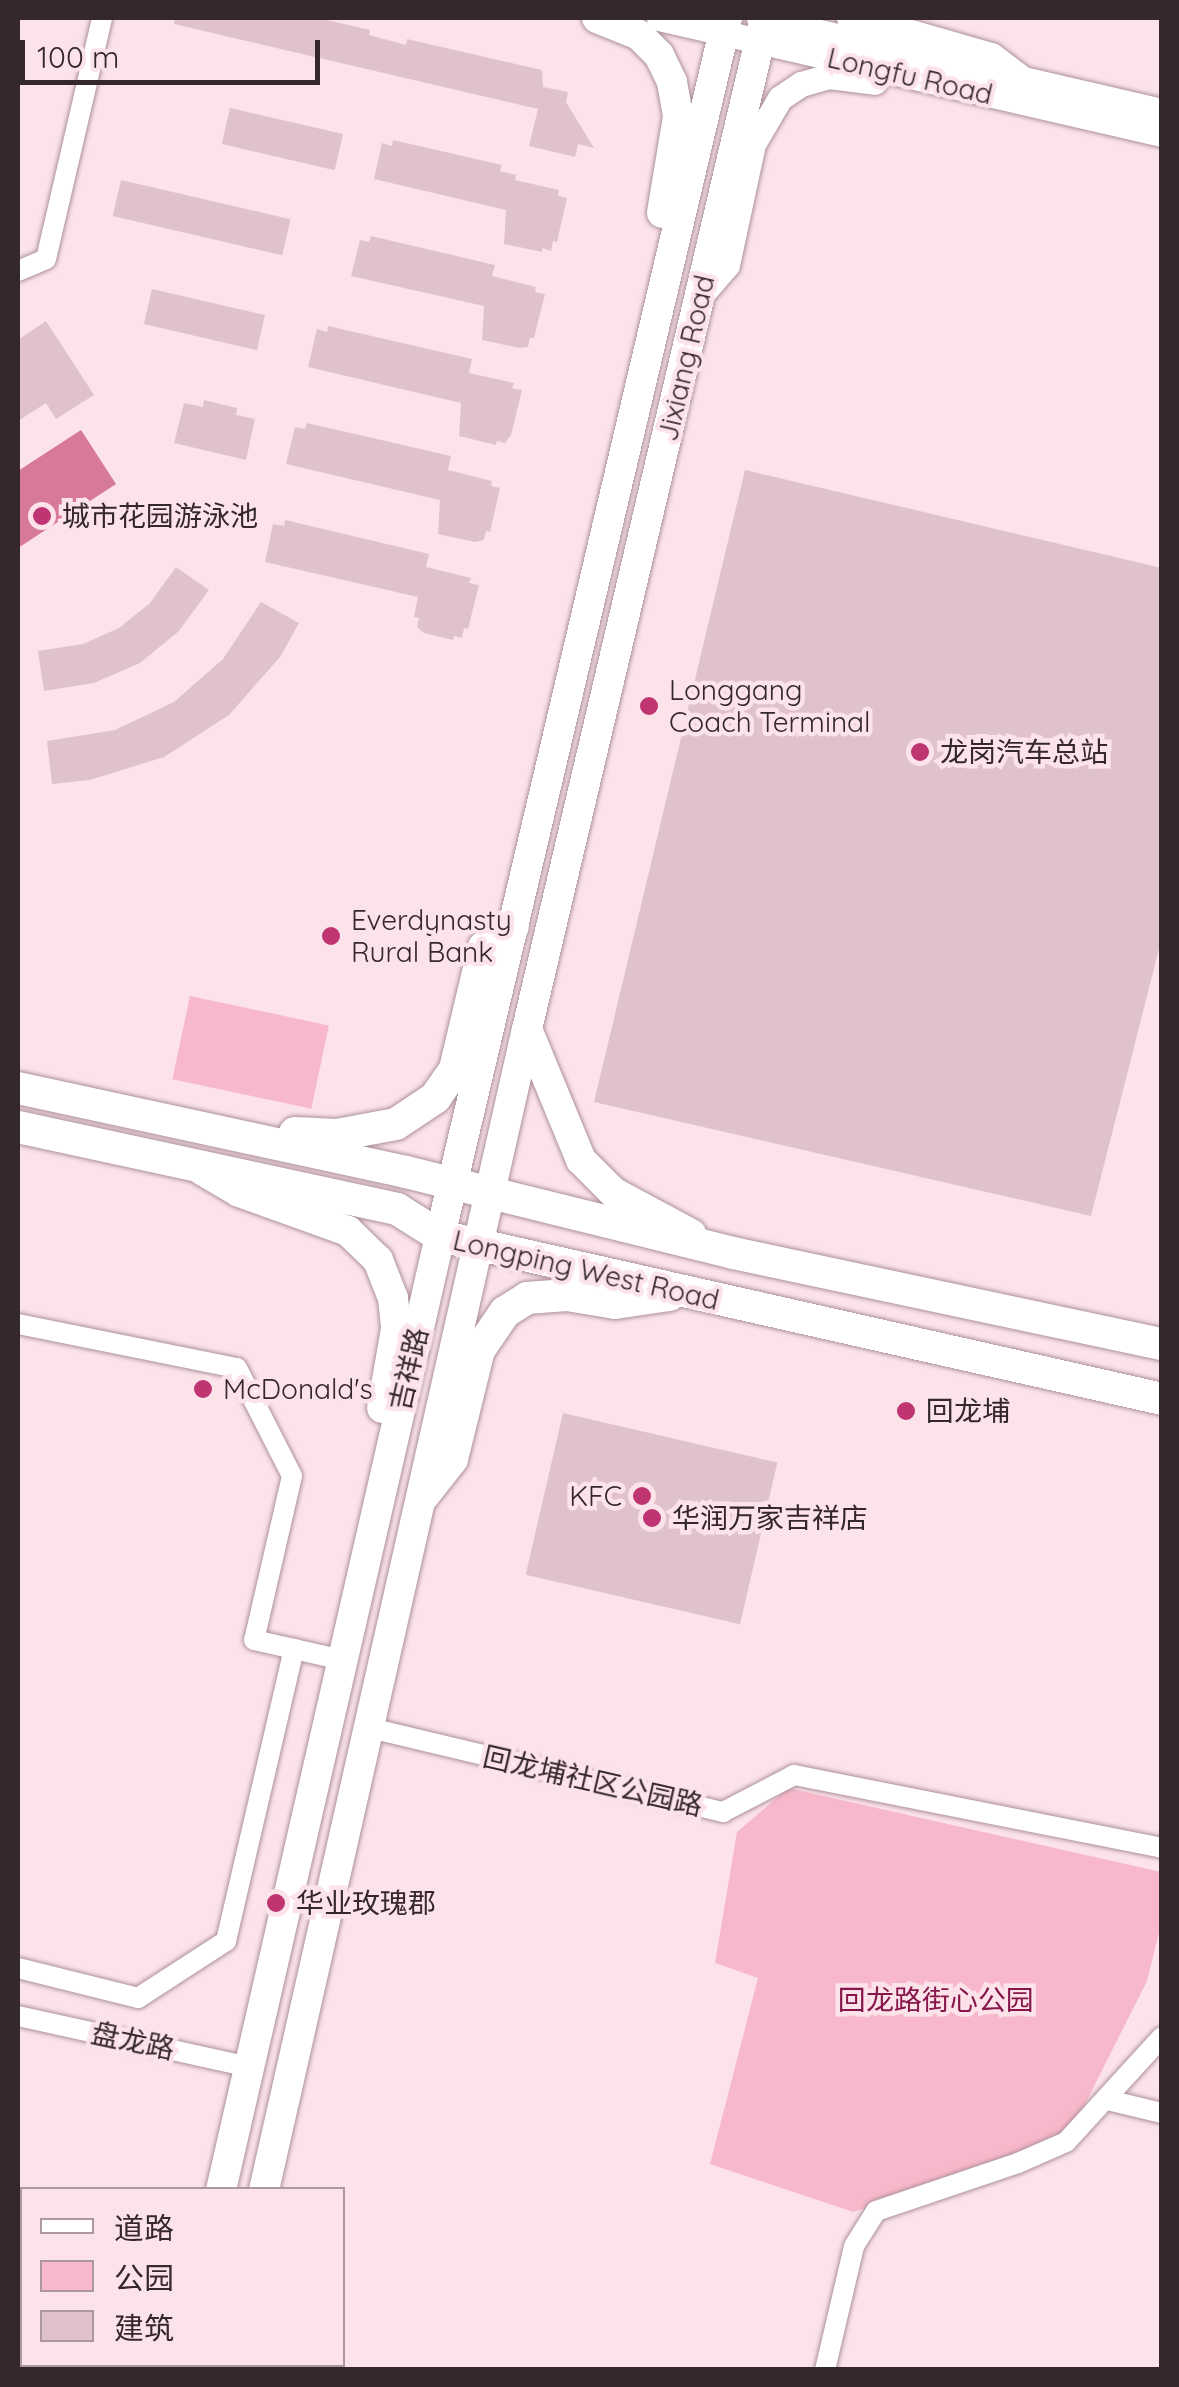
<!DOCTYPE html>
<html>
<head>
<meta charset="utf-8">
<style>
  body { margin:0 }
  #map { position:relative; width:1179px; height:2387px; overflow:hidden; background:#fce3ea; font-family:Quicksand,"Noto Sans SC",sans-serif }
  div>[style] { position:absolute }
  .green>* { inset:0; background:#f8b8cb; transform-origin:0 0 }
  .water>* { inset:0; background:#d7799a }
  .building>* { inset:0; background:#e0c2cb; transform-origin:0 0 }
  .roads { filter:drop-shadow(0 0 2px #ad9199) drop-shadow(0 0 2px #ad9199) }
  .minor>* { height:20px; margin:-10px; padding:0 10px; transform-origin:10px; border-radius:10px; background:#fff }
  .tertiary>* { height:25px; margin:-12.5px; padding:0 12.5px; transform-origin:12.5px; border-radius:12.5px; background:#fff }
  .secondary>* { height:30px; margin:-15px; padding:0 15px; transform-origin:15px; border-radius:15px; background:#fff }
  .primary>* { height:32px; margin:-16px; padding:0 16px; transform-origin:16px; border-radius:16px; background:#fff }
  .dots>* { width:28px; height:28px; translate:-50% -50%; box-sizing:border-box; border:5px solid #fce3ea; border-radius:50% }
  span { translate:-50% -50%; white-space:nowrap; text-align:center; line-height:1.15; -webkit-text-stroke:9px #fce3ea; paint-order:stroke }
  .street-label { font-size:28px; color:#34282c }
  .poi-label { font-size:28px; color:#34282c }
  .left { translate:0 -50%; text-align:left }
  .right { translate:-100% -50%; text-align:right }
  .park-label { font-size:28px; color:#87174b }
  .frame { position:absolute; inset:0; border:20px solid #34282c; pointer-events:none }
  .legend { position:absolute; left:20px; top:2187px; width:325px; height:180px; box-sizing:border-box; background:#fce3ea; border:2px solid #ac989e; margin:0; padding:12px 18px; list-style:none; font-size:30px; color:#34282c }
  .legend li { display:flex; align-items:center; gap:20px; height:50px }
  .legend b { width:50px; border:2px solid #ac989e }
  .scale { position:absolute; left:20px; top:40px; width:300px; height:45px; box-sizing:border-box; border:5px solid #34282c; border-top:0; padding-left:12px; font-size:30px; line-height:35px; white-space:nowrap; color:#34282c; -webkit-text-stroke:8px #fce3ea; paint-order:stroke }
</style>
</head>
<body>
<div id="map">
  <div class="green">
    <div style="left:190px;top:996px;width:142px;height:85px;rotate:12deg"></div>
    <div style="clip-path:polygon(788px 1788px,1161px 1872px,1161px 1925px,1147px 1981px,1066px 2142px,853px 2212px,710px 2164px,758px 1978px,715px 1963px,737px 1832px)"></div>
  </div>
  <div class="water">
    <div style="clip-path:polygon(81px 430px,116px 484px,18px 548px,18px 471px)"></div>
  </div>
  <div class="building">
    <div style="clip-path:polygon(175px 18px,318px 18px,370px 30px,369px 35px,406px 45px,407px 39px,542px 70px,543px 87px,568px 92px,566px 102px,594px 148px,578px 144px,575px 157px,529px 146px,538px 109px,174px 24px)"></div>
    <div style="left:230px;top:108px;width:116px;height:37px;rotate:13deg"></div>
    <div style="clip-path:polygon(393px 140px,502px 165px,500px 171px,516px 175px,515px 180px,559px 190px,558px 196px,567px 198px,557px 242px,553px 241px,551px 251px,542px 248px,542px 252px,504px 244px,506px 210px,374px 179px,382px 143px,392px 146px)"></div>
    <div style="left:121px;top:180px;width:174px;height:37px;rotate:13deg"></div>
    <div style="clip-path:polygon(371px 236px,495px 265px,492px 276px,536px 287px,535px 292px,545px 294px,534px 338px,530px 338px,528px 347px,519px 348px,482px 340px,484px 306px,351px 276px,360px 240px,369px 242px)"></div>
    <div style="left:152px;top:289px;width:116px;height:36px;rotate:13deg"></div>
    <div style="clip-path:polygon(46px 321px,94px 395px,56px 419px,46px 403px,18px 421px,18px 340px)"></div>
    <div style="clip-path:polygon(328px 326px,472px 359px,469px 373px,514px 383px,512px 388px,522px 390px,511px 435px,505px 443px,497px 441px,496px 445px,459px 436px,461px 403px,308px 367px,317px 329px,327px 332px)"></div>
    <div style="clip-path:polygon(204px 400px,237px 408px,236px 415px,255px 419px,246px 460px,174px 443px,184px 403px,203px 407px)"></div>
    <div style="clip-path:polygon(307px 423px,451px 456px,448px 470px,492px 481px,491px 486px,500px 488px,490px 532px,486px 531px,484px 540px,475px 542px,438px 534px,440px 500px,286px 464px,295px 427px,305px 429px)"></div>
    <div style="clip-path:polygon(745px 470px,1162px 568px,1162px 937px,1091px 1216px,594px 1102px)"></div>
    <div style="clip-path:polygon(285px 520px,429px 554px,426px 567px,471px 578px,469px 583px,479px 585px,468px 629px,464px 628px,462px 638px,454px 636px,453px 640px,424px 633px,417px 627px,419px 618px,414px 617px,418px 597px,265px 562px,273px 524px,284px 526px)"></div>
    <div style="clip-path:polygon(176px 567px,209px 590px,179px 631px,140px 663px,94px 683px,44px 691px,38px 651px,83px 644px,119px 628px,150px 603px)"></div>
    <div style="clip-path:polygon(261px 602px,299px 623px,280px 657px,229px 715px,164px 757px,90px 780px,52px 784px,47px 741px,115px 730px,174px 702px,223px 659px)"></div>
    <div style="left:563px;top:1413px;width:220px;height:166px;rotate:13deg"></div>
  </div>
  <div class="roads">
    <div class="minor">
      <div style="left:18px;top:271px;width:30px;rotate:-23deg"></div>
      <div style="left:46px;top:259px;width:247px;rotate:-76.9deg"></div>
      <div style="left:18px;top:1324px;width:223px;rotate:11.4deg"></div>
      <div style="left:237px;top:1368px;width:121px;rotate:63deg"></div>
      <div style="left:292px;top:1476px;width:168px;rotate:103deg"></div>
      <div style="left:254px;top:1640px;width:91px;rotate:12.7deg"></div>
      <div style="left:370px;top:1728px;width:363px;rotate:13.4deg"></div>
      <div style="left:723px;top:1812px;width:80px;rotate:-27.5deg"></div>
      <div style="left:794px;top:1775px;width:375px;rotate:11.2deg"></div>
      <div style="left:18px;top:1968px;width:124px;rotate:14deg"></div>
      <div style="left:138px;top:1998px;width:105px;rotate:-32.9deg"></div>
      <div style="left:226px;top:1941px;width:300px;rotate:-76.9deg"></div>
      <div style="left:18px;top:2016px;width:237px;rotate:12.4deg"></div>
      <div style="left:1108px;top:2100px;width:56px;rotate:13.5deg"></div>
      <div style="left:825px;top:2370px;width:127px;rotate:-76.8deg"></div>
      <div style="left:854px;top:2246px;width:41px;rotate:-57.8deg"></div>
      <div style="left:876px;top:2211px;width:150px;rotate:-18.7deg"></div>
      <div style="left:1018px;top:2163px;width:52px;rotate:-23.6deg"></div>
      <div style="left:1066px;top:2142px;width:142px;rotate:-47.6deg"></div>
    </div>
    <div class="tertiary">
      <div style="left:659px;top:18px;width:516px;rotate:12.99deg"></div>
      <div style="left:759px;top:18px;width:414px;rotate:13deg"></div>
      <div style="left:700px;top:296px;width:41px;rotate:-48.9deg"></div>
      <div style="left:727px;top:265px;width:124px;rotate:-77.9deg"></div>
      <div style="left:753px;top:144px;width:53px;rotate:-59.6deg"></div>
      <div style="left:780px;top:98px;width:25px;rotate:-34deg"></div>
      <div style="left:801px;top:84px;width:29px;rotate:-16deg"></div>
      <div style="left:829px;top:76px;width:46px;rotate:7.4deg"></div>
      <div style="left:151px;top:2370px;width:6px;rotate:-81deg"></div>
    </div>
    <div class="secondary">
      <div style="left:597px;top:18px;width:45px;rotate:22deg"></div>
      <div style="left:639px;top:35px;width:28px;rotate:45deg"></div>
      <div style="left:659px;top:55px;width:30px;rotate:64deg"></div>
      <div style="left:672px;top:82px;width:36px;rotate:80deg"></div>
      <div style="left:678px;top:117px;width:97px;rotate:99.5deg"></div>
      <div style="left:852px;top:18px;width:145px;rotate:16.1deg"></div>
      <div style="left:991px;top:58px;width:34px;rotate:37deg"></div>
      <div style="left:527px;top:1029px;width:142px;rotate:67.6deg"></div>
      <div style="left:581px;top:1160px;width:45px;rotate:45deg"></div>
      <div style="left:613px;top:1192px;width:89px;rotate:28.3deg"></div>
      <div style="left:202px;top:1170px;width:43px;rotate:30.7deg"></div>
      <div style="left:239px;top:1192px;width:116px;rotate:19.7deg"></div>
      <div style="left:348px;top:1231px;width:42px;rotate:44deg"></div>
      <div style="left:378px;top:1260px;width:41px;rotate:68.5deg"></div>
      <div style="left:393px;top:1298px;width:31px;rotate:84deg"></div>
      <div style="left:396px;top:1329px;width:80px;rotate:100deg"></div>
      <div style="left:221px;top:2190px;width:979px;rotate:-77.07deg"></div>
      <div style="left:440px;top:1236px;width:1251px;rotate:-76.74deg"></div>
      <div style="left:264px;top:2190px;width:1190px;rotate:-77.24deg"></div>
      <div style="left:527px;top:1029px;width:1039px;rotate:-76.75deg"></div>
      <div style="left:180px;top:2370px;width:6px;rotate:-81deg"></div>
      <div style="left:222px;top:2370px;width:6px;rotate:-81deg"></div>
    </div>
    <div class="primary">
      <div style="left:18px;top:1088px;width:397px;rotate:12.2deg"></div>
      <div style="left:406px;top:1172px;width:337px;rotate:13.9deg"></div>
      <div style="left:733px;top:1253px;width:439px;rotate:12deg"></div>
      <div style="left:18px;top:1127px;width:388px;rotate:12.2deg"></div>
      <div style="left:397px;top:1209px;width:51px;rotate:32.1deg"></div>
      <div style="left:440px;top:1236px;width:740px;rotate:12.72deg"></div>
      <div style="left:295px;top:1133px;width:42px;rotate:2.7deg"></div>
      <div style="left:337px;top:1135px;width:60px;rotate:-10.6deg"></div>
      <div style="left:396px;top:1124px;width:47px;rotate:-33.7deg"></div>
      <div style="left:435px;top:1098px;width:35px;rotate:-55deg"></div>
      <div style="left:455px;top:1069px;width:125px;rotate:-76.6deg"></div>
      <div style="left:484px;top:947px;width:35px;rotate:-35deg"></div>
      <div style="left:423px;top:1496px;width:47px;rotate:-51.9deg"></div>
      <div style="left:452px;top:1459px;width:112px;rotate:-76.1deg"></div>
      <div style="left:479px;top:1350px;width:46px;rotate:-55.6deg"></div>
      <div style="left:505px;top:1312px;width:26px;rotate:-32deg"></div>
      <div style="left:527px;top:1298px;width:40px;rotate:-4.3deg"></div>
      <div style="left:567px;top:1295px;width:49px;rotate:9.5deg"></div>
      <div style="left:615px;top:1303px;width:55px;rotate:-8.4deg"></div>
    </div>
  </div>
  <div class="dots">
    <div style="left:42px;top:516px;background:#bf3571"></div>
    <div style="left:649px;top:706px;background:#bf3571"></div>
    <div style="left:920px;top:752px;background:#bf3571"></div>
    <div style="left:331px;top:936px;background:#bf3571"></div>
    <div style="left:203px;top:1389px;background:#bf3571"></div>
    <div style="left:906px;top:1411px;background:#bf3571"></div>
    <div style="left:642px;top:1496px;background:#bf3571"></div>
    <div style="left:652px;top:1518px;background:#bf3571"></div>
    <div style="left:276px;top:1903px;background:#bf3571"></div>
  </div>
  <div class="street-label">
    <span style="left:910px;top:76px;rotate:13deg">Longfu Road</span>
    <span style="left:686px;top:358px;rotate:-77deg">Jixiang Road</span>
    <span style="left:586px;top:1270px;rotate:13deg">Longping West Road</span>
    <span style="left:409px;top:1369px;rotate:-77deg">吉祥路</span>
    <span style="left:593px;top:1781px;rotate:13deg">回龙埔社区公园路</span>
    <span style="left:133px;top:2041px;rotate:12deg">盘龙路</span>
  </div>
  <div class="poi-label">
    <span class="left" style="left:62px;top:516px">城市花园游泳池</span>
    <span class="left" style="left:669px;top:706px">Longgang<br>Coach Terminal</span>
    <span class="left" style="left:940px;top:752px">龙岗汽车总站</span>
    <span class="left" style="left:351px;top:936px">Everdynasty<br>Rural Bank</span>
    <span class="left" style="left:223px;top:1389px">McDonald's</span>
    <span class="left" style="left:926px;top:1411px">回龙埔</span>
    <span class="right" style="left:622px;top:1496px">KFC</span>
    <span class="left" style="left:672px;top:1518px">华润万家吉祥店</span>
    <span class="left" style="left:296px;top:1903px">华业玫瑰郡</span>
  </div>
  <div class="park-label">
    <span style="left:936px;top:2000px">回龙路街心公园</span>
  </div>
  <div class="frame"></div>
  <ul class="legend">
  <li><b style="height:12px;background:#fff"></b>道路</li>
  <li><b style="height:28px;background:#f8b8cb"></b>公园</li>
  <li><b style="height:28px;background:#e0c2cb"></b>建筑</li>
  </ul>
  <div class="scale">100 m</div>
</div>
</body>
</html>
